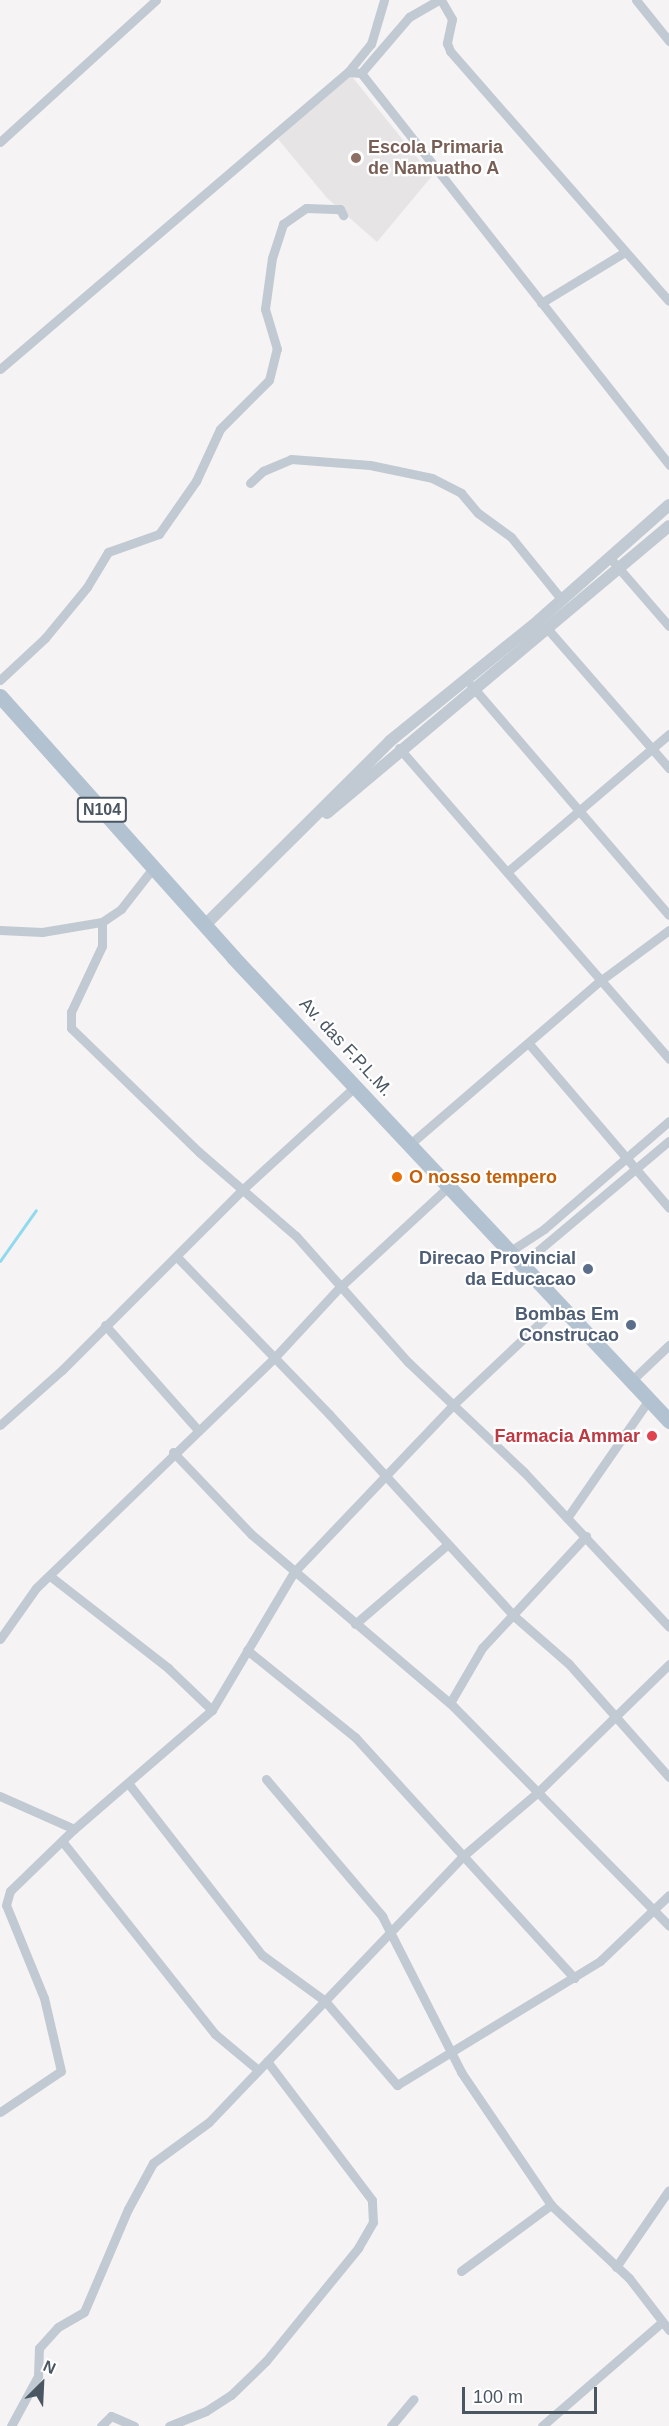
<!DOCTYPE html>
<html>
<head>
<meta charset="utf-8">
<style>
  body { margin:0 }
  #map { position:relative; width:669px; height:2426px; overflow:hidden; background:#f5f3f3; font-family:Helvetica,sans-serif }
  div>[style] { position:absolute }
  .education>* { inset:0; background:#e6e4e5 }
  .stream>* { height:3px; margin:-1.5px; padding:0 1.5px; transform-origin:1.5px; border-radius:1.5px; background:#90daee }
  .minor>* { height:9px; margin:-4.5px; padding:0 4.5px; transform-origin:4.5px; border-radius:4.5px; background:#c1cad2 }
  .tertiary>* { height:12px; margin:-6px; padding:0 6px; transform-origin:6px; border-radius:6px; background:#c1cad2 }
  .primary>* { height:15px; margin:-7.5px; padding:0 7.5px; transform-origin:7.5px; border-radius:7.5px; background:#b3c2d1 }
  .dots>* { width:16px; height:16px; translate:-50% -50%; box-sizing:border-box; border:3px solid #fff; border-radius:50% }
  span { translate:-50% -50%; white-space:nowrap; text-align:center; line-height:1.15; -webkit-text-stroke:4.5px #fff; paint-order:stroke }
  .shield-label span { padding:2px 4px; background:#fff; border:2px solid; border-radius:4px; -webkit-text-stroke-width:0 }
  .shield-label { font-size:16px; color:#4a5661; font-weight:700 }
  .education-label { font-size:18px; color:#785e54; font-weight:700 }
  .left { translate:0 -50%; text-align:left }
  .street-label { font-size:18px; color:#4a5661 }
  .food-label { font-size:18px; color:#c56008; font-weight:700 }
  .service-label { font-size:18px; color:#4e5e75; font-weight:700 }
  .right { translate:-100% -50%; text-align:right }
  .health-label { font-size:18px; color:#be3a42; font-weight:700 }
  .north { position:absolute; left:12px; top:2354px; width:60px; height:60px; -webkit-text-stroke:4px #fff; paint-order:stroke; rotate:24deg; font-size:16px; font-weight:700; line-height:24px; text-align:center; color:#4a5661 }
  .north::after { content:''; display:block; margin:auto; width:21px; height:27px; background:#4a5661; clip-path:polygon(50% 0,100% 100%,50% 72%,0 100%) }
  .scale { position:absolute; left:462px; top:2387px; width:135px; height:27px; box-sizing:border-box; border:3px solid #4a5661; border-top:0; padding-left:8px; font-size:18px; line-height:21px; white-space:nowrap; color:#4a5661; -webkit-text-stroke:4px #fff; paint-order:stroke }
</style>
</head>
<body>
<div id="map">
  <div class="education">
    <div style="clip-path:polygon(349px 73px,432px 176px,377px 242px,327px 198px,278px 139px)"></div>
  </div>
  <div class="stream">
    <div style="left:0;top:1261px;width:62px;rotate:-54.8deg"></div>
  </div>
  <div class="minor">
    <div style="left:441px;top:0;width:22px;rotate:60deg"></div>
    <div style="left:452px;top:19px;width:25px;rotate:102deg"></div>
    <div style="left:447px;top:43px;width:9px;rotate:69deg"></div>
    <div style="left:450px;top:51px;width:332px;rotate:48.8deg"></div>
    <div style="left:636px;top:0;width:53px;rotate:51.2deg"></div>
    <div style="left:348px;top:72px;width:13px;rotate:4deg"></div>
    <div style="left:361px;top:73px;width:499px;rotate:51.8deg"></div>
    <div style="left:361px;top:73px;width:74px;rotate:-49.4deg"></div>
    <div style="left:409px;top:17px;width:34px;rotate:-30deg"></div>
    <div style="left:0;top:142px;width:211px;rotate:-42.3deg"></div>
    <div style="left:541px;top:303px;width:98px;rotate:-31.3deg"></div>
    <div style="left:0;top:369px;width:458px;rotate:-40.5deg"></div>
    <div style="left:348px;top:72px;width:36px;rotate:-51deg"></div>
    <div style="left:371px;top:44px;width:46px;rotate:-73.5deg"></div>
    <div style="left:250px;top:483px;width:18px;rotate:-43deg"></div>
    <div style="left:263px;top:471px;width:30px;rotate:-23deg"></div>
    <div style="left:291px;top:459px;width:79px;rotate:4.3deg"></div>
    <div style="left:370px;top:465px;width:63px;rotate:11.8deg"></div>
    <div style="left:432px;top:478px;width:33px;rotate:27deg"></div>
    <div style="left:461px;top:493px;width:26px;rotate:50deg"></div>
    <div style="left:478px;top:513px;width:41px;rotate:36deg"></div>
    <div style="left:511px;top:537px;width:81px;rotate:51deg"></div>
    <div style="left:610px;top:558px;width:90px;rotate:49.1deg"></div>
    <div style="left:545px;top:626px;width:189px;rotate:48.9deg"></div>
    <div style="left:0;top:680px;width:62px;rotate:-43deg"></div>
    <div style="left:45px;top:638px;width:66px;rotate:-50.5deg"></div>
    <div style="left:87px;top:587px;width:41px;rotate:-59deg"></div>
    <div style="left:108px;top:552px;width:54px;rotate:-19.4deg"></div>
    <div style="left:159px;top:534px;width:65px;rotate:-55.1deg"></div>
    <div style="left:196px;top:481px;width:57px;rotate:-65.2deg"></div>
    <div style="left:220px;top:429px;width:69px;rotate:-45deg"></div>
    <div style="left:269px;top:380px;width:32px;rotate:-76deg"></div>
    <div style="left:277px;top:349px;width:42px;rotate:-106.7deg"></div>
    <div style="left:265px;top:309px;width:51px;rotate:-82.2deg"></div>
    <div style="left:272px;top:258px;width:36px;rotate:-72deg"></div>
    <div style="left:283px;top:224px;width:28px;rotate:-35deg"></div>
    <div style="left:306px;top:208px;width:34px;rotate:2deg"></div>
    <div style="left:340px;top:209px;width:7px;rotate:63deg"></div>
    <div style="left:471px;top:685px;width:303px;rotate:49.3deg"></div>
    <div style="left:399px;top:748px;width:412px;rotate:49deg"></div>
    <div style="left:507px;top:872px;width:213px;rotate:-40.4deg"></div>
    <div style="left:102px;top:922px;width:24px;rotate:90deg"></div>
    <div style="left:102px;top:946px;width:73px;rotate:115.2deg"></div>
    <div style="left:71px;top:1012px;width:16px;rotate:90deg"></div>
    <div style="left:71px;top:1028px;width:178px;rotate:44.1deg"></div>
    <div style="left:199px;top:1152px;width:128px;rotate:40.9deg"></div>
    <div style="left:296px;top:1236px;width:169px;rotate:48.4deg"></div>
    <div style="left:408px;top:1362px;width:160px;rotate:43.5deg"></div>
    <div style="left:524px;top:1472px;width:212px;rotate:46.9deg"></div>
    <div style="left:0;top:930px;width:42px;rotate:2.7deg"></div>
    <div style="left:42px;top:932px;width:61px;rotate:-9.5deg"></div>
    <div style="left:102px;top:922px;width:23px;rotate:-34deg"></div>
    <div style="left:121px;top:909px;width:52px;rotate:-52deg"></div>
    <div style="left:530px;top:1045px;width:214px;rotate:49.5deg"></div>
    <div style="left:409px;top:1145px;width:252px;rotate:-40.7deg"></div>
    <div style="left:600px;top:981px;width:86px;rotate:-36.5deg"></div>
    <div style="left:509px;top:1252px;width:42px;rotate:-33.3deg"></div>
    <div style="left:544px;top:1229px;width:165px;rotate:-40.8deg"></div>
    <div style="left:177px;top:1257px;width:219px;rotate:45.9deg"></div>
    <div style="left:329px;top:1414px;width:274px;rotate:47.5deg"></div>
    <div style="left:514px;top:1616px;width:73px;rotate:41.1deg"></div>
    <div style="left:569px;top:1664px;width:151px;rotate:48.5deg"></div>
    <div style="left:521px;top:1265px;width:193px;rotate:-40deg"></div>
    <div style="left:105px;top:1325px;width:140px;rotate:48.5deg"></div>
    <div style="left:630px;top:1382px;width:54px;rotate:-43.5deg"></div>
    <div style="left:0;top:1425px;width:83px;rotate:-41.6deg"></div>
    <div style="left:62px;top:1370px;width:256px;rotate:-45deg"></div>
    <div style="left:243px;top:1189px;width:154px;rotate:-42.4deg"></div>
    <div style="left:173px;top:1452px;width:113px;rotate:46.4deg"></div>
    <div style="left:251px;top:1534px;width:265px;rotate:40.4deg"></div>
    <div style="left:453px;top:1706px;width:308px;rotate:45.5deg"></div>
    <div style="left:567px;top:1518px;width:142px;rotate:-55.3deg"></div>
    <div style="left:50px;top:1576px;width:150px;rotate:37.9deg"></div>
    <div style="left:168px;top:1668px;width:61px;rotate:43.7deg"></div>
    <div style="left:355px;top:1624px;width:121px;rotate:-40.7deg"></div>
    <div style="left:0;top:1639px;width:62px;rotate:-54.8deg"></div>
    <div style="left:36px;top:1588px;width:332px;rotate:-44deg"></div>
    <div style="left:275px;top:1357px;width:94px;rotate:-47.2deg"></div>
    <div style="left:339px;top:1288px;width:149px;rotate:-42.8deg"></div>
    <div style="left:247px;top:1650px;width:139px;rotate:38.9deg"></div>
    <div style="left:355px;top:1737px;width:326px;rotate:47.7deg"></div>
    <div style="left:450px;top:1703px;width:64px;rotate:-59.8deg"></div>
    <div style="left:482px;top:1648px;width:153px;rotate:-47.1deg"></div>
    <div style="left:266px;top:1779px;width:180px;rotate:49.7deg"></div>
    <div style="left:382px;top:1916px;width:175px;rotate:63.1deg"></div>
    <div style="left:461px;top:2072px;width:161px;rotate:55.9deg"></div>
    <div style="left:551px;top:2205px;width:107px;rotate:43.1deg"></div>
    <div style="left:629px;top:2278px;width:66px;rotate:52.4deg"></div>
    <div style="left:128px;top:1783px;width:218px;rotate:52.1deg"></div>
    <div style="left:262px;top:1955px;width:78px;rotate:36.1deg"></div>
    <div style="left:325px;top:2001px;width:111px;rotate:49.4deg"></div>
    <div style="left:397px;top:2085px;width:238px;rotate:-31.4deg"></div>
    <div style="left:600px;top:1961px;width:95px;rotate:-43.7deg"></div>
    <div style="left:0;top:1796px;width:81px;rotate:24deg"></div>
    <div style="left:62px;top:1841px;width:246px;rotate:51.6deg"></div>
    <div style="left:215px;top:2034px;width:56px;rotate:39.9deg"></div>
    <div style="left:0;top:2112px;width:73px;rotate:-33.9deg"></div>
    <div style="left:61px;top:2071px;width:75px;rotate:-103.1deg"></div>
    <div style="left:44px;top:1998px;width:100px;rotate:-112.2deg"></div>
    <div style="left:6px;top:1905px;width:15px;rotate:-74deg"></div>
    <div style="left:10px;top:1891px;width:89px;rotate:-44.1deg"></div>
    <div style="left:74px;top:1829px;width:182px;rotate:-40.8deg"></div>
    <div style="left:212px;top:1710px;width:161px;rotate:-59.3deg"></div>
    <div style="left:294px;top:1572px;width:233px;rotate:-46.4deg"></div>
    <div style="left:455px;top:1403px;width:143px;rotate:-43.3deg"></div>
    <div style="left:616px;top:2267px;width:93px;rotate:-55.5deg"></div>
    <div style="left:461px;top:2271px;width:112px;rotate:-36.3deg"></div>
    <div style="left:11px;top:2426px;width:57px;rotate:-61.6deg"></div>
    <div style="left:38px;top:2376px;width:28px;rotate:-88deg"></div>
    <div style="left:39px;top:2348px;width:28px;rotate:-48deg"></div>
    <div style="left:58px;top:2327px;width:30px;rotate:-30deg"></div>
    <div style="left:84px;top:2312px;width:112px;rotate:-66.9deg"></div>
    <div style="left:128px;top:2209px;width:52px;rotate:-61.5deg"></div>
    <div style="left:153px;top:2163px;width:69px;rotate:-36.2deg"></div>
    <div style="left:209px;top:2122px;width:368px;rotate:-46.3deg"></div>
    <div style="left:463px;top:1856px;width:100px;rotate:-40.5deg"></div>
    <div style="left:539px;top:1791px;width:182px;rotate:-44.3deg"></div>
    <div style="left:101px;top:2426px;width:14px;rotate:-45deg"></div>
    <div style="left:111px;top:2416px;width:25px;rotate:23deg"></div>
    <div style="left:169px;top:2426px;width:40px;rotate:-22deg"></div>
    <div style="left:206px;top:2411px;width:30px;rotate:-33deg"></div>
    <div style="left:231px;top:2395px;width:49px;rotate:-44.2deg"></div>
    <div style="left:266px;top:2361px;width:146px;rotate:-50.8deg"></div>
    <div style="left:358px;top:2248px;width:30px;rotate:-60deg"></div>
    <div style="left:373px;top:2222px;width:22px;rotate:-93deg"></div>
    <div style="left:372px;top:2200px;width:174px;rotate:-127.1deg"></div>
    <div style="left:391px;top:2426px;width:35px;rotate:-50deg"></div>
    <div style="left:542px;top:2426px;width:159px;rotate:-40.9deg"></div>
  </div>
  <div class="tertiary">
    <div style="left:327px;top:813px;width:446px;rotate:-40deg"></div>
    <div style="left:205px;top:925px;width:261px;rotate:-44.8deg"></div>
    <div style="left:390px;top:741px;width:191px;rotate:-39deg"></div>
    <div style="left:538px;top:621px;width:175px;rotate:-41.5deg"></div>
  </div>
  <div class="primary">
    <div style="left:0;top:696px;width:350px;rotate:48.2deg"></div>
    <div style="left:233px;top:957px;width:637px;rotate:46.78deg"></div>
  </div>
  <div class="dots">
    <div style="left:356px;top:158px;background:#8d6e63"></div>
    <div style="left:397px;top:1177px;background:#e8710a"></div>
    <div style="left:588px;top:1269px;background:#5c6f8a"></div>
    <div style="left:631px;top:1325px;background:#5c6f8a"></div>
    <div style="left:652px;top:1436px;background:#e0444e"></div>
  </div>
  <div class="shield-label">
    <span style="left:102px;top:810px">N104</span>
  </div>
  <div class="education-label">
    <span class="left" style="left:368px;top:158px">Escola Primaria<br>de Namuatho A</span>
  </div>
  <div class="street-label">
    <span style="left:346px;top:1047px;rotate:47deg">Av. das F.P.L.M.</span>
  </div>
  <div class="food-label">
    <span class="left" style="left:409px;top:1177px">O nosso tempero</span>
  </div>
  <div class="service-label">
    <span class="right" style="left:576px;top:1269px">Direcao Provincial<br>da Educacao</span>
    <span class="right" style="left:619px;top:1325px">Bombas Em<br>Construcao</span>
  </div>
  <div class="health-label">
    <span class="right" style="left:640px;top:1436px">Farmacia Ammar</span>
  </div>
  <div class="north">N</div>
  <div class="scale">100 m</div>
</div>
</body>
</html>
